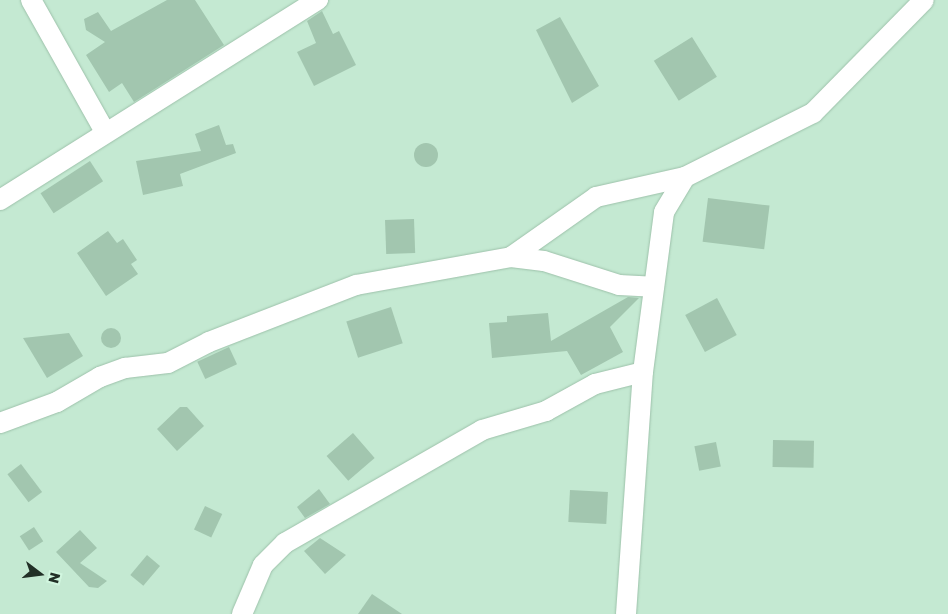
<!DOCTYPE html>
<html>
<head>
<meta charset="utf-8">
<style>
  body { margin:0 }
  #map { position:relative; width:948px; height:614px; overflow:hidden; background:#c4e9d2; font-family:"Golos Text",sans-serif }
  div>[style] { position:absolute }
  .building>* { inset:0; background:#a2c6af; transform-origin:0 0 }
  .round { border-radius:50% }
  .roads { filter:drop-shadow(0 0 1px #9dc1aa) drop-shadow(0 0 1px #9dc1aa) }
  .minor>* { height:20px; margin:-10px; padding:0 10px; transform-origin:10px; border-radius:10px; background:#fff }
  span { translate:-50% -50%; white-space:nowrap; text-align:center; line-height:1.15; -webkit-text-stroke:4.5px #d1f6df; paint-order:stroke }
  .north { position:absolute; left:15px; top:549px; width:50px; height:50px; -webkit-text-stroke:4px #d1f6df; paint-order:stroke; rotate:105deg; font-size:14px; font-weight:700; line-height:20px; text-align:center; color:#223027 }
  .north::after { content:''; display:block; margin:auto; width:18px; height:22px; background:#223027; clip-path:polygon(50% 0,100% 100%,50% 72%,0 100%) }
</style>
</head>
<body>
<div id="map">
  <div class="building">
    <div style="clip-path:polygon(167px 0,195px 0,224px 45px,134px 102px,122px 83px,109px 92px,86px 55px,105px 42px,86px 30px,84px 19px,98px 12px,111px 31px)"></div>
    <div style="clip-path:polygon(322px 11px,333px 34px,339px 31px,356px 65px,314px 86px,297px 52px,316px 43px,307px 21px)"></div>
    <div style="clip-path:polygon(560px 17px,599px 86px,572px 103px,536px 30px)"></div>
    <div style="left:692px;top:37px;width:47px;height:45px;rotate:58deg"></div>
    <div style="clip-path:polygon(219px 125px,226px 145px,233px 144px,236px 153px,180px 174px,183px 186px,143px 195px,136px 161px,201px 151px,195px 134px)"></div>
    <div class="round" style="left:414px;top:143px;width:24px;height:24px"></div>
    <div style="left:90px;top:161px;width:24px;height:59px;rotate:57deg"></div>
    <div style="left:708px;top:198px;width:62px;height:44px;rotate:7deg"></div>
    <div style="left:414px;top:219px;width:34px;height:29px;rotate:88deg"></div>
    <div style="clip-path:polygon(108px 231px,117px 243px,123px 239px,137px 260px,131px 264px,138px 274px,106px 296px,77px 253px)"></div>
    <div style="clip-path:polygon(628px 297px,639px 298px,610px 327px,623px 352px,581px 375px,567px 351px,492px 358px,489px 323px,507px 322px,507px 316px,548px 313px,551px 341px)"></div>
    <div style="left:717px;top:298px;width:42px;height:36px;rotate:62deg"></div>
    <div style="left:391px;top:307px;width:38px;height:47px;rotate:72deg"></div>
    <div class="round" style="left:101px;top:328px;width:20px;height:20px"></div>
    <div style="clip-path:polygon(69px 333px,83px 356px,47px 378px,23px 338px)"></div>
    <div style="left:229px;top:347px;width:19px;height:35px;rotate:65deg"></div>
    <div style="clip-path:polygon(180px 407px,187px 407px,204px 426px,177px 451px,157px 429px)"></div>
    <div style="left:353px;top:433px;width:33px;height:35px;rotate:49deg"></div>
    <div style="left:773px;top:440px;width:41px;height:27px;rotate:1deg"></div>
    <div style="left:716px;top:442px;width:25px;height:22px;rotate:79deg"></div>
    <div style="left:21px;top:464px;width:35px;height:17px;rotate:53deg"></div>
    <div style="clip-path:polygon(319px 489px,330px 504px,305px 518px,297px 507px)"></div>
    <div style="left:570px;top:490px;width:38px;height:32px;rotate:3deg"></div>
    <div style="left:205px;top:506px;width:19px;height:26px;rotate:25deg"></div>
    <div style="left:34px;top:527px;width:17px;height:17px;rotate:57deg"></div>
    <div style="clip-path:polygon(80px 530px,97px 548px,80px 563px,107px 581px,98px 588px,89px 587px,56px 552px)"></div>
    <div style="clip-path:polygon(320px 538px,346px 555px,325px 574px,304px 551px)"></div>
    <div style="left:147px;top:555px;width:17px;height:26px;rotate:40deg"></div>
    <div style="clip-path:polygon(372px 594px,402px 614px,358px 614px)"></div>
  </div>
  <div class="roads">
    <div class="minor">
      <div style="left:31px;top:0;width:151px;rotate:60.7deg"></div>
      <div style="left:0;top:200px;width:376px;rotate:-32.2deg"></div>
      <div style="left:511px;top:257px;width:104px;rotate:-35.2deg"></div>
      <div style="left:596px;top:197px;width:91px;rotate:-12.7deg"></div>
      <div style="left:0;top:423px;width:61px;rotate:-20.2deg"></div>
      <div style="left:57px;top:402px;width:50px;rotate:-30.2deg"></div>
      <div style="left:100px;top:377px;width:27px;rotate:-20deg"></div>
      <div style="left:125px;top:368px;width:43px;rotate:-6.6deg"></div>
      <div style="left:168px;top:363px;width:46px;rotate:-27.1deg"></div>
      <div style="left:209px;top:342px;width:158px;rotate:-21.2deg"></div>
      <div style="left:356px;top:285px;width:158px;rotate:-10.2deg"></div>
      <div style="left:511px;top:257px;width:33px;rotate:7deg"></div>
      <div style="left:544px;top:261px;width:79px;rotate:17.7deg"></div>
      <div style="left:619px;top:285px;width:34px;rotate:3deg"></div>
      <div style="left:242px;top:614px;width:53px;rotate:-66.8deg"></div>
      <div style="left:263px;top:565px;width:31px;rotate:-45deg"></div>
      <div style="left:285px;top:543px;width:227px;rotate:-29.8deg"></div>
      <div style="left:482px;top:430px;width:67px;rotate:-16.5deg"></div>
      <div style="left:546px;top:411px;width:56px;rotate:-28.9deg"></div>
      <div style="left:595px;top:384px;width:49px;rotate:-14deg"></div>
      <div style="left:626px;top:614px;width:243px;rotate:-86deg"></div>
      <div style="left:643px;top:372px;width:161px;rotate:-82.5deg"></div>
      <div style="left:664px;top:212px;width:41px;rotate:-59deg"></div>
      <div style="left:685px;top:177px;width:143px;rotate:-26.6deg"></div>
      <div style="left:813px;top:113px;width:158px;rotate:-45.5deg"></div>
    </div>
  </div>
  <div class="north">N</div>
</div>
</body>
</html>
